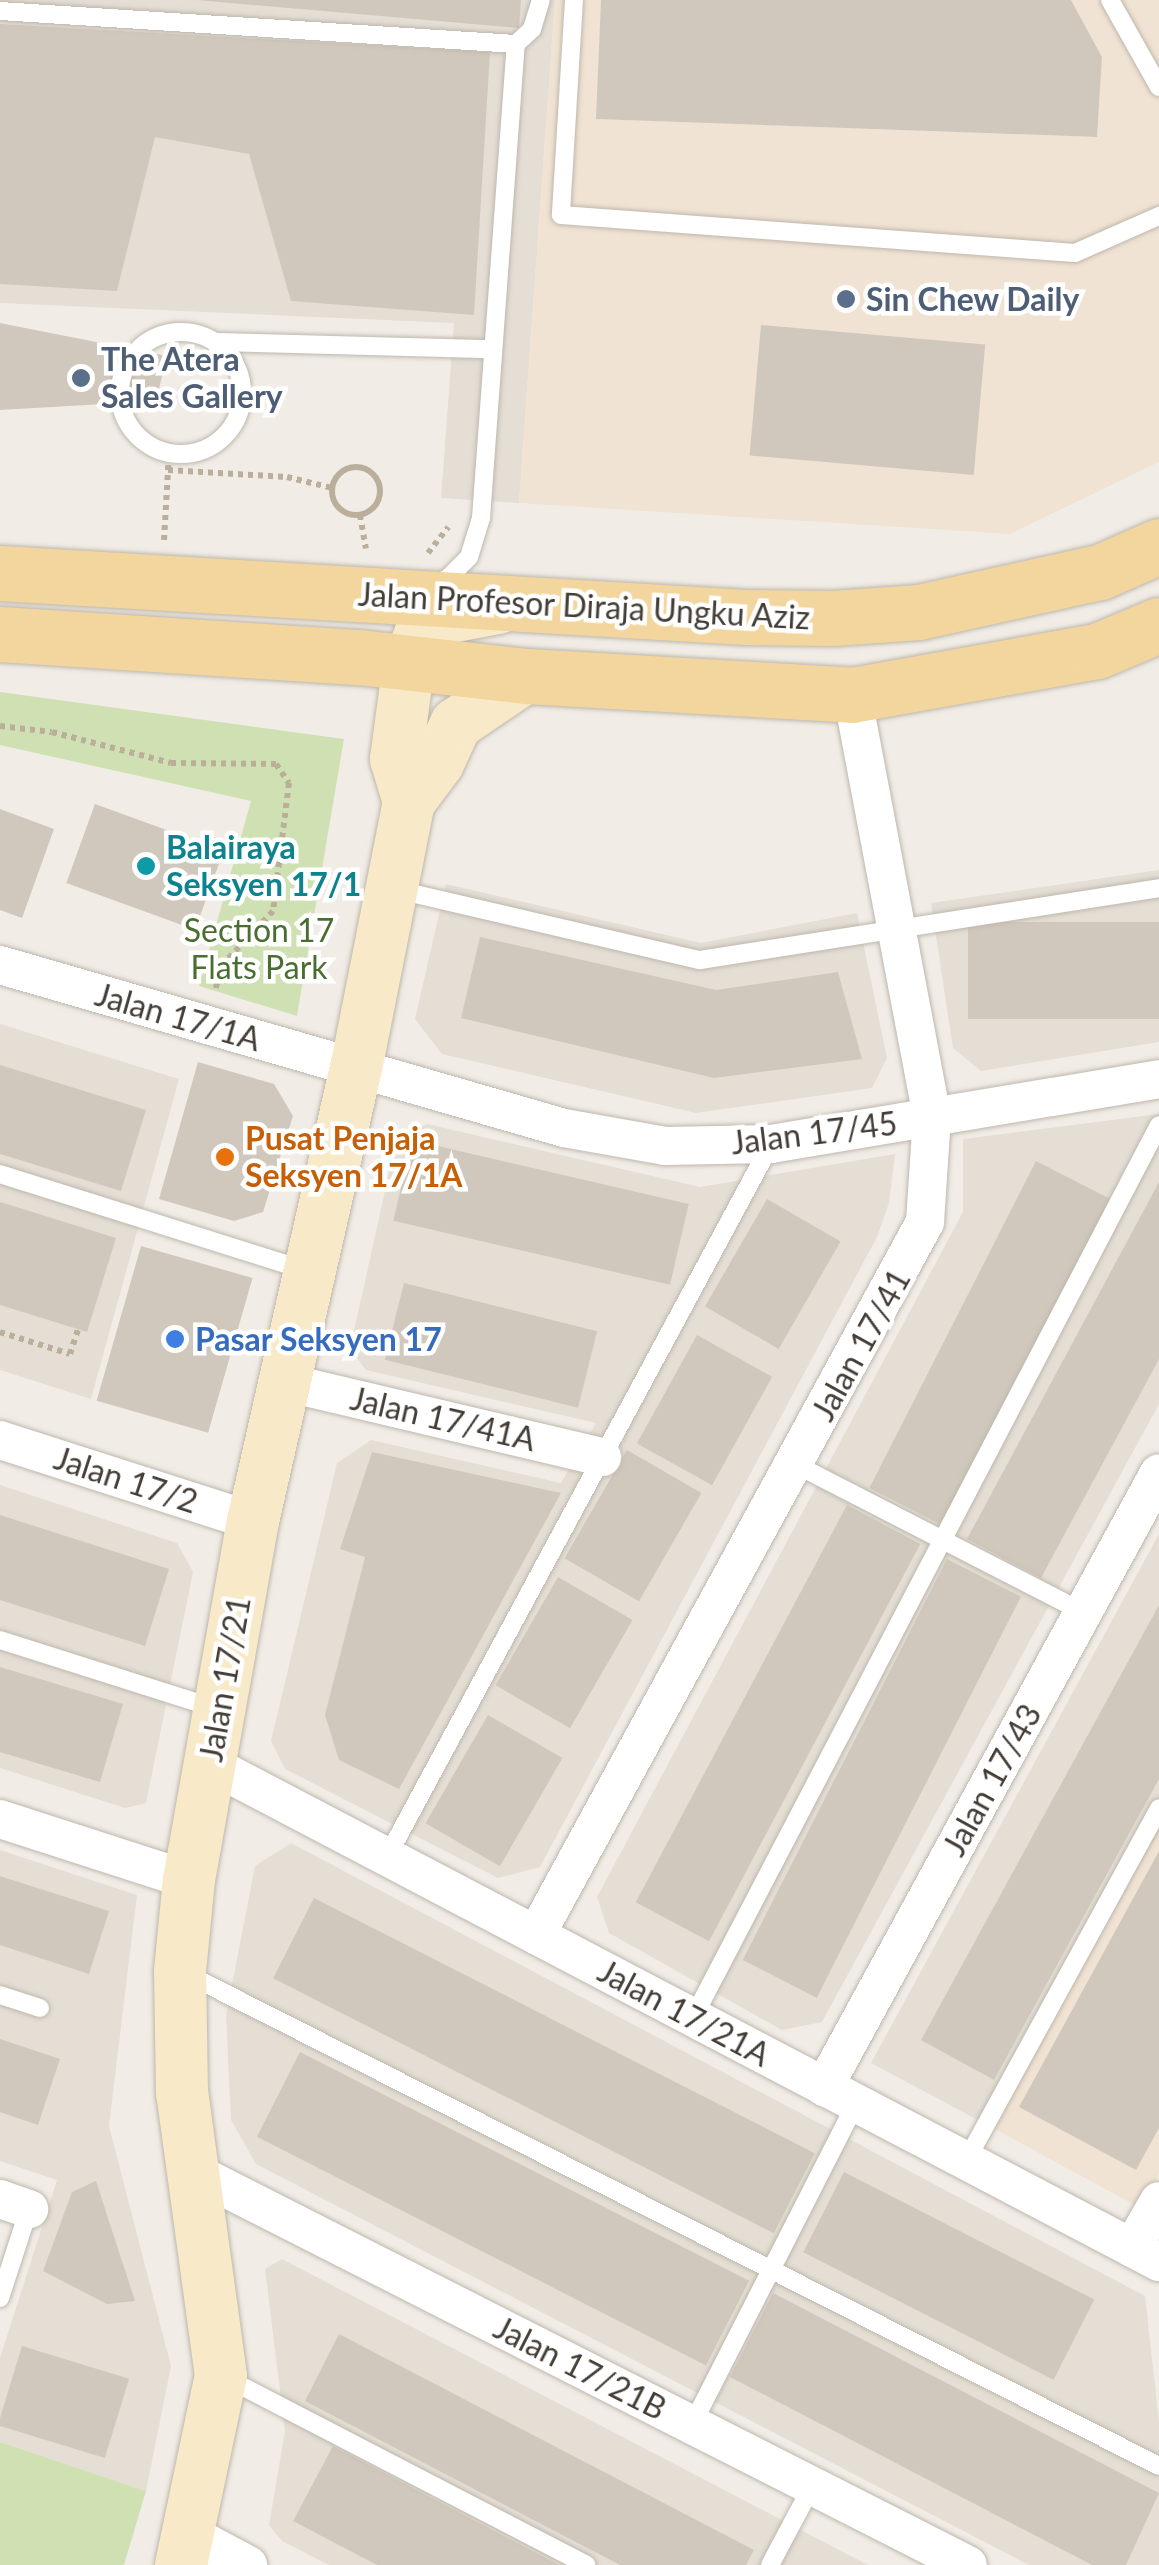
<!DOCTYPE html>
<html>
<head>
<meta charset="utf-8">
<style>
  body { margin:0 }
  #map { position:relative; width:1159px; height:2565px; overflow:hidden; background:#f1ede6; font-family:Lato,sans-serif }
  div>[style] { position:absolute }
  .residential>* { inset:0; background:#e4ded5 }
  .commercial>* { inset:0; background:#f1e3d3 }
  .green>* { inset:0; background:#cfe1b3 }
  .building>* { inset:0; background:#d1c8bd; transform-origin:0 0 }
  .path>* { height:6px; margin-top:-3px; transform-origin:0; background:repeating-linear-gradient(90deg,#bbaf9c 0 5px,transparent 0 10px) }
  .path>.ring { margin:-3px; padding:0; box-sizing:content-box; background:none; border:6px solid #bbaf9c; border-radius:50% }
  .roads { filter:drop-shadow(0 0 2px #beb7ad) drop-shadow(0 0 2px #beb7ad) }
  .lane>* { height:18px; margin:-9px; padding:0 9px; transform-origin:9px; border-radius:9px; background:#fff }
  .lane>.ring { margin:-9px; padding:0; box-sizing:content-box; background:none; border:18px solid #fff; border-radius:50% }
  .street>* { height:38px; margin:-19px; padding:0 19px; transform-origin:19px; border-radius:19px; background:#fff }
  .secondary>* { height:52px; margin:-26px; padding:0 26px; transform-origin:26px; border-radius:26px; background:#f8eac8 }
  .primary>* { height:55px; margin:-27.5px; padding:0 27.5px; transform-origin:27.5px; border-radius:27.5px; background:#f3d69d }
  .dots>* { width:28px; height:28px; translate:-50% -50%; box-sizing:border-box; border:5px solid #fff; border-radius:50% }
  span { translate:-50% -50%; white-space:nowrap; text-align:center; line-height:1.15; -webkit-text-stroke:9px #fff; paint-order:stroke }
  .service-label { font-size:32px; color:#4e5e75; font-weight:700 }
  .left { translate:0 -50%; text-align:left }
  .street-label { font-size:32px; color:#433d36 }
  .culture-label { font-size:32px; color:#0d838f; font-weight:700 }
  .park-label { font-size:32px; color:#4a6e30 }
  .food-label { font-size:32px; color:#c56008; font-weight:700 }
  .shop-label { font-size:32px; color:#366cbe; font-weight:700 }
</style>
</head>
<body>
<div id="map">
  <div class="residential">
    <div style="clip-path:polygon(0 0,555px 0,519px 503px,441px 498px,454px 323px,0 303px)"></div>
    <div style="clip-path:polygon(1159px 870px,1159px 1042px,981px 1071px,953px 1048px,931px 903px)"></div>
    <div style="clip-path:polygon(446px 884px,701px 943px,857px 913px,887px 1058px,872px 1088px,696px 1113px,442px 1054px,415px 1019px)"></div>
    <div style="clip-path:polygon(0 1024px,179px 1079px,91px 1399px,0 1370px)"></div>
    <div style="clip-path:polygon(1159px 1114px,1159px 1404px,822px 2022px,782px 2030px,609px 1933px,597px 1897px,963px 1212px,963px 1139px)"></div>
    <div style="clip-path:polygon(427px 1124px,700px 1187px,895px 1154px,889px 1203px,877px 1237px,540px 1867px,498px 1878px,285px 1769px,271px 1741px,337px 1463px,371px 1440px,561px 1483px,596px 1423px,366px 1370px,350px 1349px,396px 1141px)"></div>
    <div style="clip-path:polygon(0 1485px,177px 1543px,193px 1572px,146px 1803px,125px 1808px,0 1768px)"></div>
    <div style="clip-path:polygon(1159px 1534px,1159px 1832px,993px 2128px,871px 2063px)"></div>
    <div style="clip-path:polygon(291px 1843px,1145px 2296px,1159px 2422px,1159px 2565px,1029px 2565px,256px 2164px,231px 2120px,226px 2016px,255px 1866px)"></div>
    <div style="clip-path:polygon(0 1850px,137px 1895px,109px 2126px,171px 2366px,146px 2491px,0 2442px,0 2358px,57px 2180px,0 2161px)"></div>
    <div style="clip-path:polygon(282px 2259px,868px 2565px,329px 2565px,282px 2541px,269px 2525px,285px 2431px,265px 2269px)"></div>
  </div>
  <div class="commercial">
    <div style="clip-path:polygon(555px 0,601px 0,597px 119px,1097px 137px,1102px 57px,1071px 0,1159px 0,1159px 462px,1010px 534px,519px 503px)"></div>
    <div style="clip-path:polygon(1159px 1832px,1159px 2174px,1140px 2208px,993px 2128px)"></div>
  </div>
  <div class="green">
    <div style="clip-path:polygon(0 692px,344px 739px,297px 1016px,199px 986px,251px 801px,0 745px)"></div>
    <div style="clip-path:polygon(0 2442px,146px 2491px,124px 2565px,0 2565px)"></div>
  </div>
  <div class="building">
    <div style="clip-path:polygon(197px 0,521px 0,519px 28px)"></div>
    <div style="clip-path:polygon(601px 0,1071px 0,1102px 57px,1097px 137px,596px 119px)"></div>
    <div style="clip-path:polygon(0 24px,490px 52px,474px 315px,291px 301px,249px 154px,155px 137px,117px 291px,0 284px)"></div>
    <div style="clip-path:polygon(0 323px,167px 356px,156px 401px,0 410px)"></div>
    <div style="left:761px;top:325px;width:225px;height:131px;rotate:5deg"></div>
    <div style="left:95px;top:804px;width:137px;height:84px;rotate:20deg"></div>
    <div style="clip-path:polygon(0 809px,54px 829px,22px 918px,0 910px)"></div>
    <div style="left:1159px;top:922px;width:97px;height:191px;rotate:90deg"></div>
    <div style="clip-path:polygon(480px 937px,716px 990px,838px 972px,862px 1059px,714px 1078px,461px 1018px)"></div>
    <div style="clip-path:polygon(198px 1062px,274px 1084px,293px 1116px,263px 1212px,234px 1221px,159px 1199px)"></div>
    <div style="clip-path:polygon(0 1065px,146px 1110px,121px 1191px,0 1154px)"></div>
    <div style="left:412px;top:1140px;width:284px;height:83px;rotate:13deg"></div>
    <div style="left:1036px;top:1161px;width:83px;height:367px;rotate:27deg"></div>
    <div style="clip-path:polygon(1159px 1182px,1159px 1359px,1041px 1578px,967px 1539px)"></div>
    <div style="left:767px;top:1199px;width:85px;height:124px;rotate:30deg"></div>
    <div style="clip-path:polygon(0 1202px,116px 1238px,87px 1332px,0 1305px)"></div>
    <div style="left:141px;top:1246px;width:116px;height:161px;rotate:16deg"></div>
    <div style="left:404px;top:1283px;width:199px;height:79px;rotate:14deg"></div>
    <div style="left:697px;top:1335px;width:86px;height:124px;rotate:29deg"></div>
    <div style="left:627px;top:1450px;width:86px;height:125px;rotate:30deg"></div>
    <div style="clip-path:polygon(372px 1452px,561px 1493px,399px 1789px,339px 1760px,325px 1715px,365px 1557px,340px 1549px)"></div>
    <div style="left:847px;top:1505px;width:83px;height:450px;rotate:28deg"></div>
    <div style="clip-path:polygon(0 1515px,169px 1569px,145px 1646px,0 1600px)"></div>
    <div style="left:947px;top:1559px;width:83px;height:450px;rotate:27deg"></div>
    <div style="left:558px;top:1577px;width:86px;height:125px;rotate:30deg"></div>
    <div style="clip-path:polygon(1159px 1605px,1159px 1779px,994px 2080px,921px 2040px)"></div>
    <div style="clip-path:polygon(0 1667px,123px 1704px,100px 1782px,0 1752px)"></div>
    <div style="left:488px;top:1715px;width:86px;height:125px;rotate:30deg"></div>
    <div style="clip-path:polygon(1159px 1851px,1159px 2128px,1136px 2170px,1019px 2107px)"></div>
    <div style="clip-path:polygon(0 1876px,109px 1911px,89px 1974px,0 1945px)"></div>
    <div style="left:314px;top:1898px;width:562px;height:90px;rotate:27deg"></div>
    <div style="clip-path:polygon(0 2039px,60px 2059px,38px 2125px,0 2112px)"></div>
    <div style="left:300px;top:2052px;width:504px;height:95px;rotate:27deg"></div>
    <div style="left:844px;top:2172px;width:281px;height:90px;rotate:27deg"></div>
    <div style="clip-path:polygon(96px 2181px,135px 2301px,107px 2304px,43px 2271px,72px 2192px)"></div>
    <div style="clip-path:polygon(773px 2293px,1159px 2493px,1126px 2565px,1092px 2565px,730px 2377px)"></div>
    <div style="clip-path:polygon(339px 2334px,754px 2550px,746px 2565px,620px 2565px,305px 2401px)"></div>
    <div style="left:22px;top:2346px;width:112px;height:83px;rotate:17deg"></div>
    <div style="clip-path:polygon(333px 2446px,559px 2565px,377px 2565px,293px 2521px)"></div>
  </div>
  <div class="path">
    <div class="ring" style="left:332px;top:467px;width:42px;height:42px"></div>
    <div style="left:168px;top:470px;width:119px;rotate:3.4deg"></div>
    <div style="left:287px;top:477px;width:46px;rotate:13.7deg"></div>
    <div style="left:360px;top:515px;width:34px;rotate:80deg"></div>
    <div style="left:164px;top:540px;width:88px;rotate:-86.7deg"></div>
    <div style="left:428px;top:553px;width:33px;rotate:-52deg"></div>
    <div style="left:0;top:726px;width:52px;rotate:6.6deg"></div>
    <div style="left:52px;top:732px;width:123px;rotate:14.6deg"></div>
    <div style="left:171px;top:763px;width:105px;rotate:0.5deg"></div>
    <div style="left:276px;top:764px;width:23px;rotate:56deg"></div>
    <div style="left:289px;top:783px;width:129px;rotate:97.1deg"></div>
    <div style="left:273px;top:911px;width:73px;rotate:133.3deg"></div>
    <div style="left:223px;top:964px;width:28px;rotate:107deg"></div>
    <div style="left:0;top:1332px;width:73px;rotate:17.4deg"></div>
    <div style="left:70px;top:1354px;width:26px;rotate:-72deg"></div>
  </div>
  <div class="roads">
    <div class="lane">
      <div style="left:574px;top:0;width:215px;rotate:93.5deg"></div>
      <div style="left:561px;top:215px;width:515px;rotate:4.23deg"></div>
      <div style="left:1075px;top:253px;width:92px;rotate:-23.8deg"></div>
      <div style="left:1110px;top:0;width:100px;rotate:60.6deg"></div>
      <div style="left:0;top:11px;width:517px;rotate:3.66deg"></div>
      <div class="ring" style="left:120px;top:332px;width:104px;height:104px"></div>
      <div style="left:218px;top:342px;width:274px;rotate:1.5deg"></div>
      <div style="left:433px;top:584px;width:15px;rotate:-20deg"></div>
      <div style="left:447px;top:579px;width:31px;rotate:-45deg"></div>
      <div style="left:469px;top:557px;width:41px;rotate:-72.9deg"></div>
      <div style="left:481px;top:518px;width:475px;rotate:-85.8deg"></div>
      <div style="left:516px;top:44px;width:22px;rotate:-43deg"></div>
      <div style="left:532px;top:29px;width:30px;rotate:-73deg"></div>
      <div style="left:398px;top:890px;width:310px;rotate:13.1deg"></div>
      <div style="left:700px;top:960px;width:465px;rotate:-8.9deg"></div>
      <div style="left:0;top:1174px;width:320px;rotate:17.5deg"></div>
      <div style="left:795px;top:1464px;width:324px;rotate:27.2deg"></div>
      <div style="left:0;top:1640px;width:225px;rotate:17.6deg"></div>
      <div style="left:387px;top:1857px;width:810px;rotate:-61.69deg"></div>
      <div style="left:189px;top:1975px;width:1087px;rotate:26.85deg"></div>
      <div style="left:0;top:1995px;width:42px;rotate:18deg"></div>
      <div style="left:693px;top:2018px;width:1007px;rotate:-62.44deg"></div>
      <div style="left:966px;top:2161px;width:402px;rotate:-61.3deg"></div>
      <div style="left:0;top:2298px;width:94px;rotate:-72deg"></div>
      <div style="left:226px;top:2378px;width:406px;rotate:27.4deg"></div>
      <div style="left:692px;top:2425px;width:361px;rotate:-63deg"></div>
      <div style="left:770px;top:2565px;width:89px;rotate:-62deg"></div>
    </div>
    <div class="street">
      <div style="left:0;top:965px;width:587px;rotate:16.12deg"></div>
      <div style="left:564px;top:1128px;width:103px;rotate:10.1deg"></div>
      <div style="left:665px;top:1146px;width:106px;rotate:-1.1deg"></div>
      <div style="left:771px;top:1144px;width:393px;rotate:-9.5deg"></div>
      <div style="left:284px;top:1382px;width:327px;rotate:13.3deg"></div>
      <div style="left:0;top:1440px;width:266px;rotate:17.8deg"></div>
      <div style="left:210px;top:1764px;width:1072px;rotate:27.69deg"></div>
      <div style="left:0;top:1819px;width:199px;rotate:17.9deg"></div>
      <div style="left:536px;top:1935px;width:812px;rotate:-61.38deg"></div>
      <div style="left:925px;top:1222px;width:105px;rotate:-86.2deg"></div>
      <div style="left:932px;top:1117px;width:430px;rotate:-100.7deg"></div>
      <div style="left:824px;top:2087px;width:699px;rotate:-61.38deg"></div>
      <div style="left:192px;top:2171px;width:870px;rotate:26.92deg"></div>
      <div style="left:0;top:2199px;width:31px;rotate:19deg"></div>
      <div style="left:1132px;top:2248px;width:54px;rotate:-60.1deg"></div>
      <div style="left:190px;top:2534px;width:66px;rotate:28.1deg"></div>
    </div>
    <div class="secondary">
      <div style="left:409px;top:802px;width:45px;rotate:-106.8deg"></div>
      <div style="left:396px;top:759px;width:97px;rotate:-82.3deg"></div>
      <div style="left:409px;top:663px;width:34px;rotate:-69deg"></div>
      <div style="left:421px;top:631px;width:27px;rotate:-28deg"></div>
      <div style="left:445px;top:618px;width:54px;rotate:-10.7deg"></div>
      <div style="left:181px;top:2565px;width:193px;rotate:-78.1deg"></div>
      <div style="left:221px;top:2376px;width:286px;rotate:-97.8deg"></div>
      <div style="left:182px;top:2093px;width:122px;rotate:-90.9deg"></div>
      <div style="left:180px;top:1971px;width:91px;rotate:-84.4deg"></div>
      <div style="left:189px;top:1880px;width:365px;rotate:-79.9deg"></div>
      <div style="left:253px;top:1521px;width:464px;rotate:-77.2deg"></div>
      <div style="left:356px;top:1069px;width:272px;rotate:-78.8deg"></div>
      <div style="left:409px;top:802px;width:49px;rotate:-53.4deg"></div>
      <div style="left:438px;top:763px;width:43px;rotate:-65.2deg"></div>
      <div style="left:456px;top:724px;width:86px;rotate:-34.1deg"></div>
    </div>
    <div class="primary">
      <div style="left:0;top:573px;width:747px;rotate:3.38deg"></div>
      <div style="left:746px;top:617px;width:87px;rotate:0.7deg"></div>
      <div style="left:833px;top:618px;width:86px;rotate:-4deg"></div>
      <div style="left:919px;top:612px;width:185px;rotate:-12.5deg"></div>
      <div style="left:1100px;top:572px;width:64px;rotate:-23.8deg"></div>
      <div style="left:0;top:634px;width:360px;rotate:3.7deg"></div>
      <div style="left:359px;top:657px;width:169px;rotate:6.5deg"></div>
      <div style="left:527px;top:676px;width:326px;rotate:3.3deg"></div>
      <div style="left:852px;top:695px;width:249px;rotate:-10.2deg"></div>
      <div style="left:1097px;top:651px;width:67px;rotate:-22.8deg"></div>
    </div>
  </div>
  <div class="dots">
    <div style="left:846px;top:299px;background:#5c6f8a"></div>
    <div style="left:81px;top:378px;background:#5c6f8a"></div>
    <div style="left:146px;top:866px;background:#0f9aa8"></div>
    <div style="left:225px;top:1157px;background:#e8710a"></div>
    <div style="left:175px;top:1339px;background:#3f7fe0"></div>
  </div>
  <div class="service-label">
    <span class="left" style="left:866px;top:299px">Sin Chew Daily</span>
    <span class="left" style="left:101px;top:378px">The Atera<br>Sales Gallery</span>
  </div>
  <div class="street-label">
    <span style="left:584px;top:606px;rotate:3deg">Jalan Profesor Diraja Ungku Aziz</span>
    <span style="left:178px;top:1017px;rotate:16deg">Jalan 17/1A</span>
    <span style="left:814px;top:1133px;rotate:-7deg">Jalan 17/45</span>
    <span style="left:861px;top:1345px;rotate:-61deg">Jalan 17/41</span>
    <span style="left:443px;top:1419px;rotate:13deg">Jalan 17/41A</span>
    <span style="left:126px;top:1480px;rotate:18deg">Jalan 17/2</span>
    <span style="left:225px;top:1679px;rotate:-80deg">Jalan 17/21</span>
    <span style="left:992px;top:1780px;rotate:-61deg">Jalan 17/43</span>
    <span style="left:684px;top:2013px;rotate:28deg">Jalan 17/21A</span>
    <span style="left:580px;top:2368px;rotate:27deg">Jalan 17/21B</span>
  </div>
  <div class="culture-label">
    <span class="left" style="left:166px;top:866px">Balairaya<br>Seksyen 17/1</span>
  </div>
  <div class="park-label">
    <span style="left:259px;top:949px">Section 17<br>Flats Park</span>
  </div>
  <div class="food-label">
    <span class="left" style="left:245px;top:1157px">Pusat Penjaja<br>Seksyen 17/1A</span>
  </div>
  <div class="shop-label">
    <span class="left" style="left:195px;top:1339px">Pasar Seksyen 17</span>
  </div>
</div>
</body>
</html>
